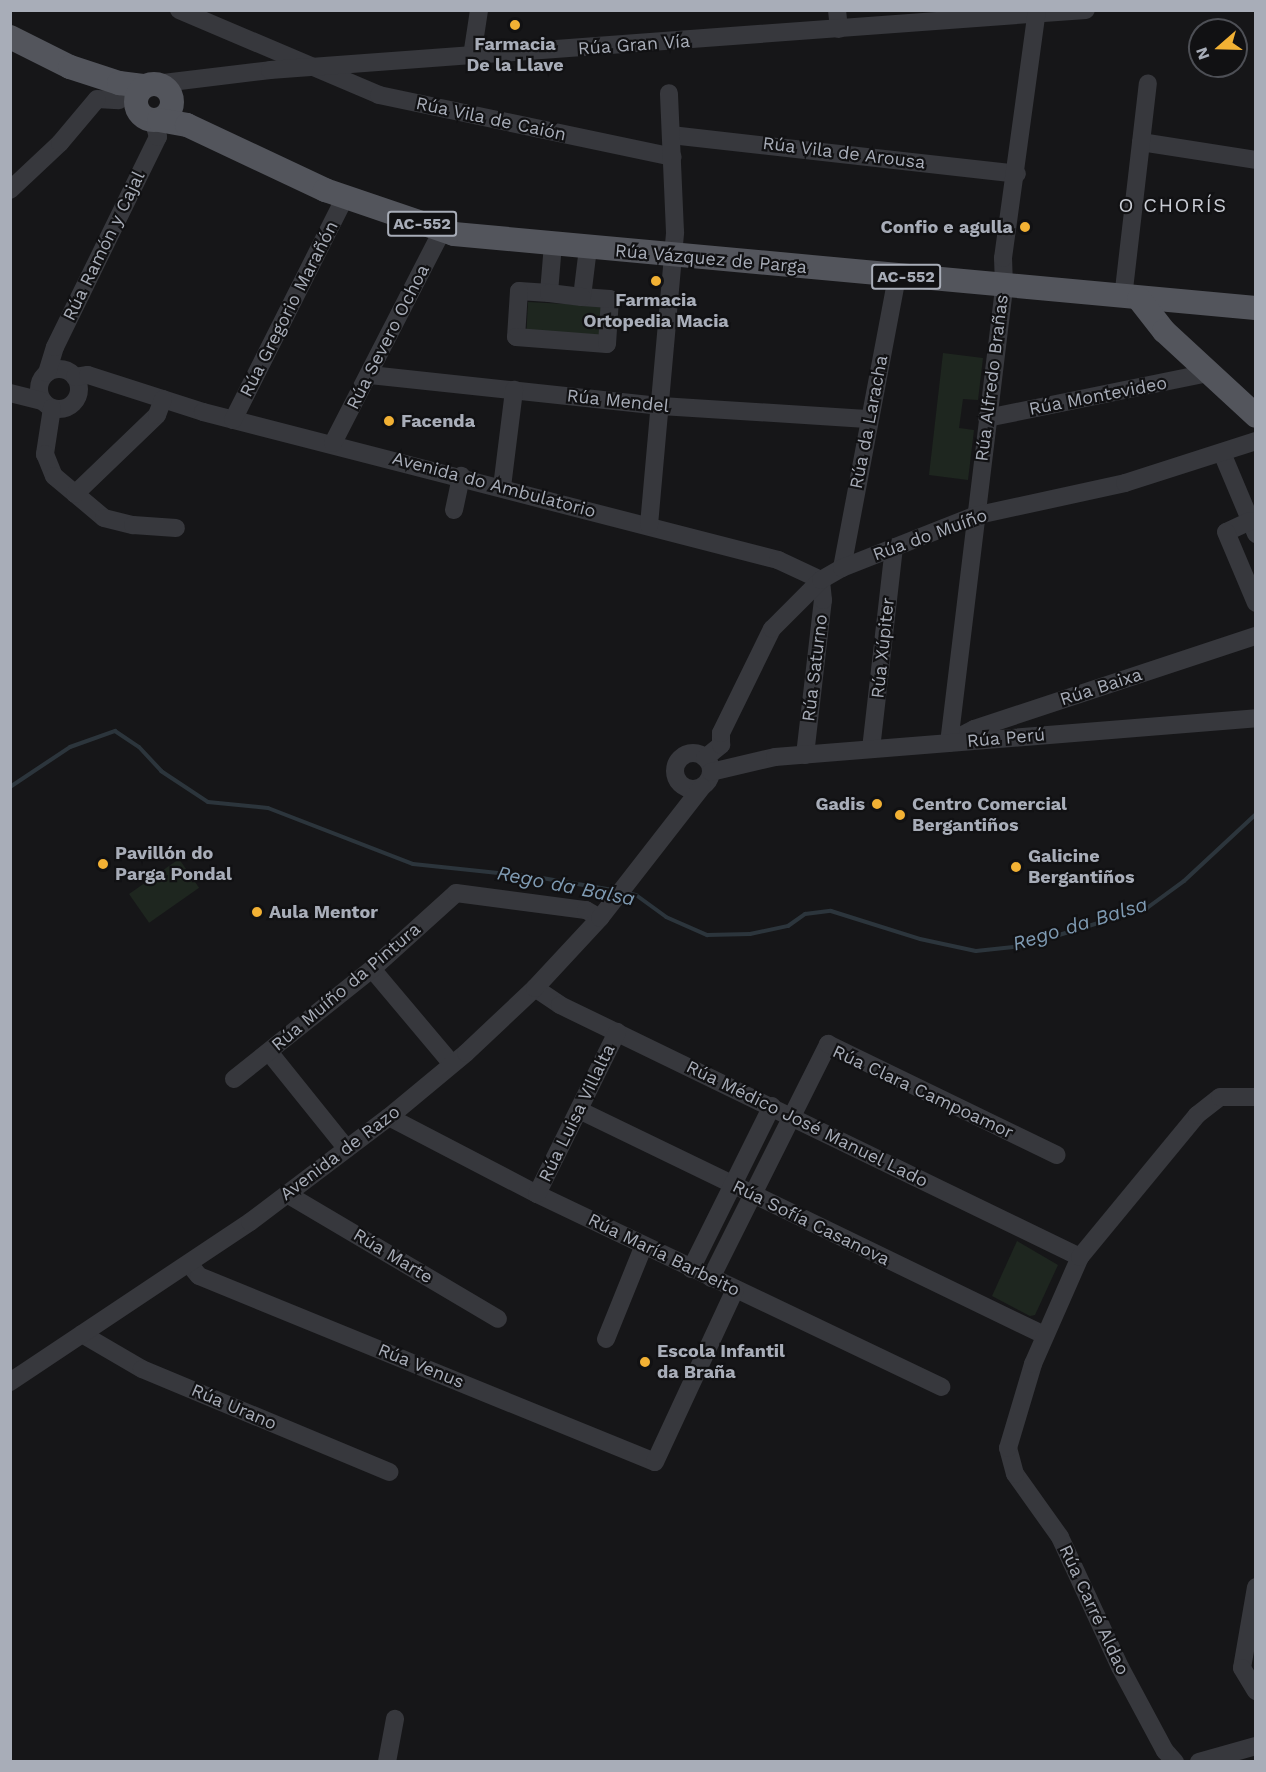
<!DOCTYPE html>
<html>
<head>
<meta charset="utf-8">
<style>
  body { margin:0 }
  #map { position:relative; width:1266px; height:1772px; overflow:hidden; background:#161618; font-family:"Work Sans",sans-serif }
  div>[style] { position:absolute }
  .green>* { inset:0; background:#1e261f; transform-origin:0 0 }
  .stream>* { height:4px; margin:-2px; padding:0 2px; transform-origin:2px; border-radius:2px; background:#2c353c }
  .minor>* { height:18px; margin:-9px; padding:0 9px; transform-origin:9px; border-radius:9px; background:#37383d }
  .minor>.ring { margin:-9px; padding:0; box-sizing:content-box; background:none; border:18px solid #37383d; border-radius:50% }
  .major>* { height:24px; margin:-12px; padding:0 12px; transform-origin:12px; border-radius:12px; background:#53555c }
  .major>.ring { margin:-12px; padding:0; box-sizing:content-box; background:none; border:24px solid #53555c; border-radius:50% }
  .dots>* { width:16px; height:16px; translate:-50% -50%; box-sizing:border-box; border:3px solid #111113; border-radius:50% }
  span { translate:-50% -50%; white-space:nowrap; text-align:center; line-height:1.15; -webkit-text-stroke:4.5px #111113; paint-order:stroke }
  .shield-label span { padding:2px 4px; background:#111113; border:2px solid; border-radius:4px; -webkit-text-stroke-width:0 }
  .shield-label { font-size:16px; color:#a8adb8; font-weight:700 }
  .poi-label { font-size:18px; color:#a8adb8; font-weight:700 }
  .right { translate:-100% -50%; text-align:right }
  .left { translate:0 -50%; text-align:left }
  .street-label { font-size:18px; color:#a8adb8 }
  .neighbourhood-label { font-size:20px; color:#c9ccd4; letter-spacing:1.5px }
  .water-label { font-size:20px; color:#7f9bb3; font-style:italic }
  .frame { position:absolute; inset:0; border:12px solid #a8adb8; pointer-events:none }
  .north { position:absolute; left:1188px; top:18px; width:60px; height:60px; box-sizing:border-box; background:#111113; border:2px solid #4d4f55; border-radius:50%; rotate:250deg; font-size:16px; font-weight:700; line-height:24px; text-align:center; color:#a8adb8 }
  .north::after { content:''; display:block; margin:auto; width:21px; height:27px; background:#f2b134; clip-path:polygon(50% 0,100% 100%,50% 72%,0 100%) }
</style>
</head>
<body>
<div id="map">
  <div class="green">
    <div style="left:528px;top:302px;width:77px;height:31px;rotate:3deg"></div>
    <div style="clip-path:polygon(943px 353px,983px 358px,978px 400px,963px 399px,959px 428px,974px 430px,968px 480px,929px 475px)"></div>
    <div style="left:179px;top:859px;width:35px;height:61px;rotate:55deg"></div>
    <div style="clip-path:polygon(1017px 1241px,1058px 1265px,1035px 1315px,1030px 1316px,992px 1296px)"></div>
  </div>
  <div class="stream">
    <div style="left:10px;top:787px;width:72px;rotate:-33.7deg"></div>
    <div style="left:70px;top:747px;width:48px;rotate:-19.6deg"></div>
    <div style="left:115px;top:731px;width:29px;rotate:34deg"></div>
    <div style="left:139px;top:747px;width:33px;rotate:47deg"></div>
    <div style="left:161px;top:771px;width:56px;rotate:33.4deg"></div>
    <div style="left:208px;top:802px;width:60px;rotate:5.7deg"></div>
    <div style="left:268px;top:808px;width:155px;rotate:21.1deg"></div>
    <div style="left:413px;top:864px;width:124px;rotate:6deg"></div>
    <div style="left:536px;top:877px;width:78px;rotate:9.6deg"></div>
    <div style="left:626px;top:893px;width:10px;rotate:11deg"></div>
    <div style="left:636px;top:895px;width:37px;rotate:36deg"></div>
    <div style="left:666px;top:917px;width:45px;rotate:23.7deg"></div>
    <div style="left:707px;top:935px;width:43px;rotate:-1.3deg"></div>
    <div style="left:750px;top:934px;width:39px;rotate:-12deg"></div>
    <div style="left:788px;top:926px;width:21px;rotate:-35deg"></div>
    <div style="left:805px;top:914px;width:26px;rotate:-7deg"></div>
    <div style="left:831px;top:911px;width:93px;rotate:17.5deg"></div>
    <div style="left:920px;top:939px;width:57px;rotate:12.1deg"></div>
    <div style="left:976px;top:951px;width:47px;rotate:-6.1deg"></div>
    <div style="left:1023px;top:946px;width:130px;rotate:-17deg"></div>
    <div style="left:1147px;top:908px;width:46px;rotate:-36.1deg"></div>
    <div style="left:1184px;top:881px;width:98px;rotate:-42.9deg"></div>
  </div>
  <div class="minor">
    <div style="left:179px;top:10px;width:217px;rotate:23deg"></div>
    <div style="left:379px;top:95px;width:300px;rotate:11.9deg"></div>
    <div style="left:837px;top:10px;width:19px;rotate:84deg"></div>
    <div style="left:472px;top:56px;width:47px;rotate:-81.3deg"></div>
    <div style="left:155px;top:84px;width:116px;rotate:-6.9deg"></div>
    <div style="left:270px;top:70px;width:818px;rotate:-4.21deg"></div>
    <div style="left:97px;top:99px;width:22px;rotate:3deg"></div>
    <div style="left:671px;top:135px;width:348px;rotate:6.4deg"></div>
    <div style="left:1141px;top:142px;width:116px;rotate:8.9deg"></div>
    <div style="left:10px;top:190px;width:69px;rotate:-43.2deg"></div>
    <div style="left:60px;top:143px;width:57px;rotate:-49.9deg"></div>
    <div style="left:553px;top:244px;width:49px;rotate:94.7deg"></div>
    <div style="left:549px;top:293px;width:30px;rotate:-176deg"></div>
    <div style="left:519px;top:291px;width:46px;rotate:93.7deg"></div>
    <div style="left:516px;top:337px;width:91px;rotate:4.4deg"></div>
    <div style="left:607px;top:344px;width:45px;rotate:-86.2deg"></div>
    <div style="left:610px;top:299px;width:28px;rotate:-176deg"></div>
    <div style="left:582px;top:297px;width:49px;rotate:-83deg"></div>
    <div style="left:549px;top:293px;width:33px;rotate:7deg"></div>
    <div style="left:1123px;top:298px;width:216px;rotate:-83.4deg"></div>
    <div class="ring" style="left:39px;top:369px;width:22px;height:22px"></div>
    <div style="left:47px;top:373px;width:27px;rotate:-73deg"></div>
    <div style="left:55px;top:347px;width:234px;rotate:-63.9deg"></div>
    <div style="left:158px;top:137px;width:18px;rotate:-106deg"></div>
    <div style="left:370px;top:375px;width:293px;rotate:6.1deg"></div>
    <div style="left:661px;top:406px;width:206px;rotate:3.6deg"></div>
    <div style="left:75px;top:377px;width:13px;rotate:-9deg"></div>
    <div style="left:88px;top:375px;width:121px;rotate:17.8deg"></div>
    <div style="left:203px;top:412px;width:594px;rotate:14.43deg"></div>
    <div style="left:778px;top:560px;width:47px;rotate:24.9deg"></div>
    <div style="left:10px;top:393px;width:34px;rotate:14deg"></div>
    <div style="left:52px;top:408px;width:47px;rotate:98.7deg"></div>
    <div style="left:45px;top:454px;width:24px;rotate:68deg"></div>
    <div style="left:54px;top:476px;width:65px;rotate:40deg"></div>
    <div style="left:104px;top:518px;width:30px;rotate:14deg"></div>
    <div style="left:133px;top:525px;width:43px;rotate:4deg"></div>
    <div style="left:987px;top:418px;width:227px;rotate:-11.5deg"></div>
    <div style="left:233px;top:420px;width:250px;rotate:-63.3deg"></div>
    <div style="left:333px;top:443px;width:238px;rotate:-62.8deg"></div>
    <div style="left:1222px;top:453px;width:88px;rotate:67.2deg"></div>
    <div style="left:502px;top:487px;width:98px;rotate:-82.9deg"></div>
    <div style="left:75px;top:494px;width:114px;rotate:-43.9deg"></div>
    <div style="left:157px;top:415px;width:17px;rotate:-69deg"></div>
    <div style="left:454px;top:510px;width:35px;rotate:-78deg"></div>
    <div style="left:1250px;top:521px;width:26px;rotate:155deg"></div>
    <div style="left:1226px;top:532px;width:77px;rotate:67.1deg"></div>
    <div style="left:649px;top:525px;width:294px;rotate:-84.9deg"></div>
    <div style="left:675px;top:232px;width:139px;rotate:-92.5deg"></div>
    <div style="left:842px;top:568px;width:297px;rotate:-79.3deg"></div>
    <div style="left:957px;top:738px;width:19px;rotate:-28deg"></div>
    <div style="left:974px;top:729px;width:297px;rotate:-18.3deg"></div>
    <div style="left:949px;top:743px;width:460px;rotate:-83.1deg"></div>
    <div style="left:1004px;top:286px;width:28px;rotate:-92deg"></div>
    <div style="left:1003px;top:258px;width:250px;rotate:-82.2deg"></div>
    <div style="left:871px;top:749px;width:203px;rotate:-83.5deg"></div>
    <div class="ring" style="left:675px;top:753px;width:18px;height:18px"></div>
    <div style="left:805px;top:755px;width:156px;rotate:-83.4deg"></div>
    <div style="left:823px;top:600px;width:20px;rotate:-96deg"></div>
    <div style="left:705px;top:758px;width:21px;rotate:-39deg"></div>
    <div style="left:721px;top:745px;width:12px;rotate:-90deg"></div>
    <div style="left:721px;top:733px;width:116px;rotate:-63.9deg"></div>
    <div style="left:772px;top:629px;width:69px;rotate:-45deg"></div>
    <div style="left:821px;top:580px;width:24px;rotate:-30deg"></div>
    <div style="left:842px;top:568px;width:142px;rotate:-21.5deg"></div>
    <div style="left:974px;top:516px;width:155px;rotate:-12.3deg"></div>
    <div style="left:1125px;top:483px;width:138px;rotate:-17.8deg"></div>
    <div style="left:711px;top:772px;width:66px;rotate:-13.2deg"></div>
    <div style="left:775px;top:757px;width:483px;rotate:-4.6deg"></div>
    <div style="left:372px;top:969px;width:124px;rotate:49.9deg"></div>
    <div style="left:535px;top:988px;width:30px;rotate:34deg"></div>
    <div style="left:560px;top:1005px;width:578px;rotate:25.86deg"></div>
    <div style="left:269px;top:1052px;width:124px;rotate:51.2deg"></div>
    <div style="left:234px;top:1079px;width:176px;rotate:-38.6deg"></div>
    <div style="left:372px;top:969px;width:113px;rotate:-42.1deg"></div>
    <div style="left:456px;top:893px;width:131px;rotate:7.5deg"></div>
    <div style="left:586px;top:910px;width:16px;rotate:30deg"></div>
    <div style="left:579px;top:1110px;width:517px;rotate:25.82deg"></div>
    <div style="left:389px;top:1117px;width:167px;rotate:27.5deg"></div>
    <div style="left:537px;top:1194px;width:448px;rotate:25.5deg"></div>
    <div style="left:287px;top:1194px;width:245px;rotate:30.6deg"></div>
    <div style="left:537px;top:1194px;width:181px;rotate:-63.7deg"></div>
    <div style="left:190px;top:1265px;width:14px;rotate:51deg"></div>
    <div style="left:199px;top:1276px;width:492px;rotate:22.2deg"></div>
    <div style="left:655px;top:1462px;width:190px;rotate:-65.1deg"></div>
    <div style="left:691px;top:1269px;width:182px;rotate:-63.6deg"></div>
    <div style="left:711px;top:1278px;width:262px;rotate:-63.4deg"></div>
    <div style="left:828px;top:1044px;width:254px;rotate:25.9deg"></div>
    <div style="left:82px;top:1334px;width:69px;rotate:30.3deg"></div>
    <div style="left:142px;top:1369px;width:268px;rotate:22.6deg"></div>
    <div style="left:606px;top:1339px;width:101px;rotate:-68deg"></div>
    <div style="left:10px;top:1382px;width:288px;rotate:-33.7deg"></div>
    <div style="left:250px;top:1222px;width:174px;rotate:-37.1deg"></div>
    <div style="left:389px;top:1117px;width:100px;rotate:-39.7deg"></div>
    <div style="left:466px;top:1053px;width:95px;rotate:-43.3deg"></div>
    <div style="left:535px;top:988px;width:96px;rotate:-47.1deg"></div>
    <div style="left:600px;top:918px;width:166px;rotate:-52.1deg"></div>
    <div style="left:1256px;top:1587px;width:82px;rotate:99.8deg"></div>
    <div style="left:1242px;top:1668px;width:27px;rotate:59deg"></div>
    <div style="left:387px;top:1762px;width:44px;rotate:-79.5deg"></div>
    <div style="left:1175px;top:1762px;width:15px;rotate:-132deg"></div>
    <div style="left:1165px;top:1751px;width:95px;rotate:-118.2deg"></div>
    <div style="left:1120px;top:1667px;width:143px;rotate:-114.8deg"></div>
    <div style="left:1060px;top:1537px;width:77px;rotate:-125.5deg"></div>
    <div style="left:1015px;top:1474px;width:27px;rotate:-105deg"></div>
    <div style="left:1008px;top:1448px;width:88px;rotate:-73.4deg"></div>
    <div style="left:1033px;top:1364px;width:117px;rotate:-66.3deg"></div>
    <div style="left:1080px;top:1257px;width:184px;rotate:-50.5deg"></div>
    <div style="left:1197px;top:1115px;width:29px;rotate:-38deg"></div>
    <div style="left:1220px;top:1097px;width:36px"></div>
    <div style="left:1199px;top:1762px;width:59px;rotate:-15.7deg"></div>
  </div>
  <div class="major">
    <div style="left:10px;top:37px;width:67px;rotate:26.6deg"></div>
    <div style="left:70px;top:67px;width:52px;rotate:18.1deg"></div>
    <div style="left:119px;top:83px;width:26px;rotate:7deg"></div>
    <div class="ring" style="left:136px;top:84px;width:12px;height:12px"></div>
    <div style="left:159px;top:120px;width:28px;rotate:10deg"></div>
    <div style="left:187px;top:125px;width:153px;rotate:25.2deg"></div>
    <div style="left:325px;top:190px;width:136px;rotate:18.8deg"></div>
    <div style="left:454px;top:234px;width:805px;rotate:5.27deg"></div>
    <div style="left:1139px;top:299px;width:41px;rotate:52deg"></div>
    <div style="left:1164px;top:331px;width:125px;rotate:42.7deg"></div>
  </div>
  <div class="dots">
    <div style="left:515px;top:25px;background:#f2b134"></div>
    <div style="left:1025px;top:227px;background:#f2b134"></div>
    <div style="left:656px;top:281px;background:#f2b134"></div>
    <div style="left:389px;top:421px;background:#f2b134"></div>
    <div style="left:877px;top:804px;background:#f2b134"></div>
    <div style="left:900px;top:815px;background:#f2b134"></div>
    <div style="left:103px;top:864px;background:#f2b134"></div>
    <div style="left:1016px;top:867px;background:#f2b134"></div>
    <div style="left:257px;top:912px;background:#f2b134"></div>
    <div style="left:645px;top:1362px;background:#f2b134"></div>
  </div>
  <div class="shield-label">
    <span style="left:422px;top:224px">AC-552</span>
    <span style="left:906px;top:277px">AC-552</span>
  </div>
  <div class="poi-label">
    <span style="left:515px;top:55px">Farmacia<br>De la Llave</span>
    <span class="right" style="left:1013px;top:227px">Confio e agulla</span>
    <span style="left:656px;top:311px">Farmacia<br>Ortopedia Macia</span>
    <span class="left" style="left:401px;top:421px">Facenda</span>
    <span class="right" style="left:865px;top:804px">Gadis</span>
    <span class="left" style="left:912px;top:815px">Centro Comercial<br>Bergantiños</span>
    <span class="left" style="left:115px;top:864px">Pavillón do<br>Parga Pondal</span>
    <span class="left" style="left:1028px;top:867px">Galicine<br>Bergantiños</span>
    <span class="left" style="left:269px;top:912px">Aula Mentor</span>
    <span class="left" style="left:657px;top:1362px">Escola Infantil<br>da Braña</span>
  </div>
  <div class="street-label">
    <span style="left:634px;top:45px;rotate:-4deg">Rúa Gran Vía</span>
    <span style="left:491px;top:119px;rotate:12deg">Rúa Vila de Caión</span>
    <span style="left:844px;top:153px;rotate:7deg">Rúa Vila de Arousa</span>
    <span style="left:104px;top:246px;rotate:-64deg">Rúa Ramón y Cajal</span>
    <span style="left:711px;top:259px;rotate:5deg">Rúa Vázquez de Parga</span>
    <span style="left:289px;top:309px;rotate:-63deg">Rúa Gregorio Marañón</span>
    <span style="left:388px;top:337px;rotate:-63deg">Rúa Severo Ochoa</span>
    <span style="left:992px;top:378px;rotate:-83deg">Rúa Alfredo Brañas</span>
    <span style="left:1098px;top:396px;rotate:-11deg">Rúa Montevideo</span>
    <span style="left:618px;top:401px;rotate:6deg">Rúa Mendel</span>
    <span style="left:869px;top:422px;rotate:-79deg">Rúa da Laracha</span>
    <span style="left:494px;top:485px;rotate:15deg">Avenida do Ambulatorio</span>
    <span style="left:930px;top:535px;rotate:-20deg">Rúa do Muíño</span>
    <span style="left:883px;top:648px;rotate:-84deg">Rúa Xúpiter</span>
    <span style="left:815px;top:668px;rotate:-83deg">Rúa Saturno</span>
    <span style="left:1101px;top:687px;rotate:-18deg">Rúa Baixa</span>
    <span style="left:1006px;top:738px;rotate:-5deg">Rúa Perú</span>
    <span style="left:346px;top:987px;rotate:-40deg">Rúa Muíño da Pintura</span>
    <span style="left:923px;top:1092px;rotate:25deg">Rúa Clara Campoamor</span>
    <span style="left:577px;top:1113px;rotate:-64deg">Rúa Luisa Villalta</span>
    <span style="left:807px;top:1124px;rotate:26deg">Rúa Médico José Manuel Lado</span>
    <span style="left:340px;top:1153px;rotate:-37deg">Avenida de Razo</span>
    <span style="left:811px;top:1223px;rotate:26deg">Rúa Sofía Casanova</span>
    <span style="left:664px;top:1255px;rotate:26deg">Rúa María Barbeito</span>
    <span style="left:393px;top:1256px;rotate:31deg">Rúa Marte</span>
    <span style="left:421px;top:1366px;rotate:22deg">Rúa Venus</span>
    <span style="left:234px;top:1407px;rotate:23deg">Rúa Urano</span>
    <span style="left:1094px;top:1610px;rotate:65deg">Rúa Carré Aldao</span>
  </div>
  <div class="neighbourhood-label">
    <span style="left:1173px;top:205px">O CHORÍS</span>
  </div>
  <div class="water-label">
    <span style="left:566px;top:886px;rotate:11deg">Rego da Balsa</span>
    <span style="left:1080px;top:924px;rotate:-17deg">Rego da Balsa</span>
  </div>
  <div class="frame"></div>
  <div class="north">N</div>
</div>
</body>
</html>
